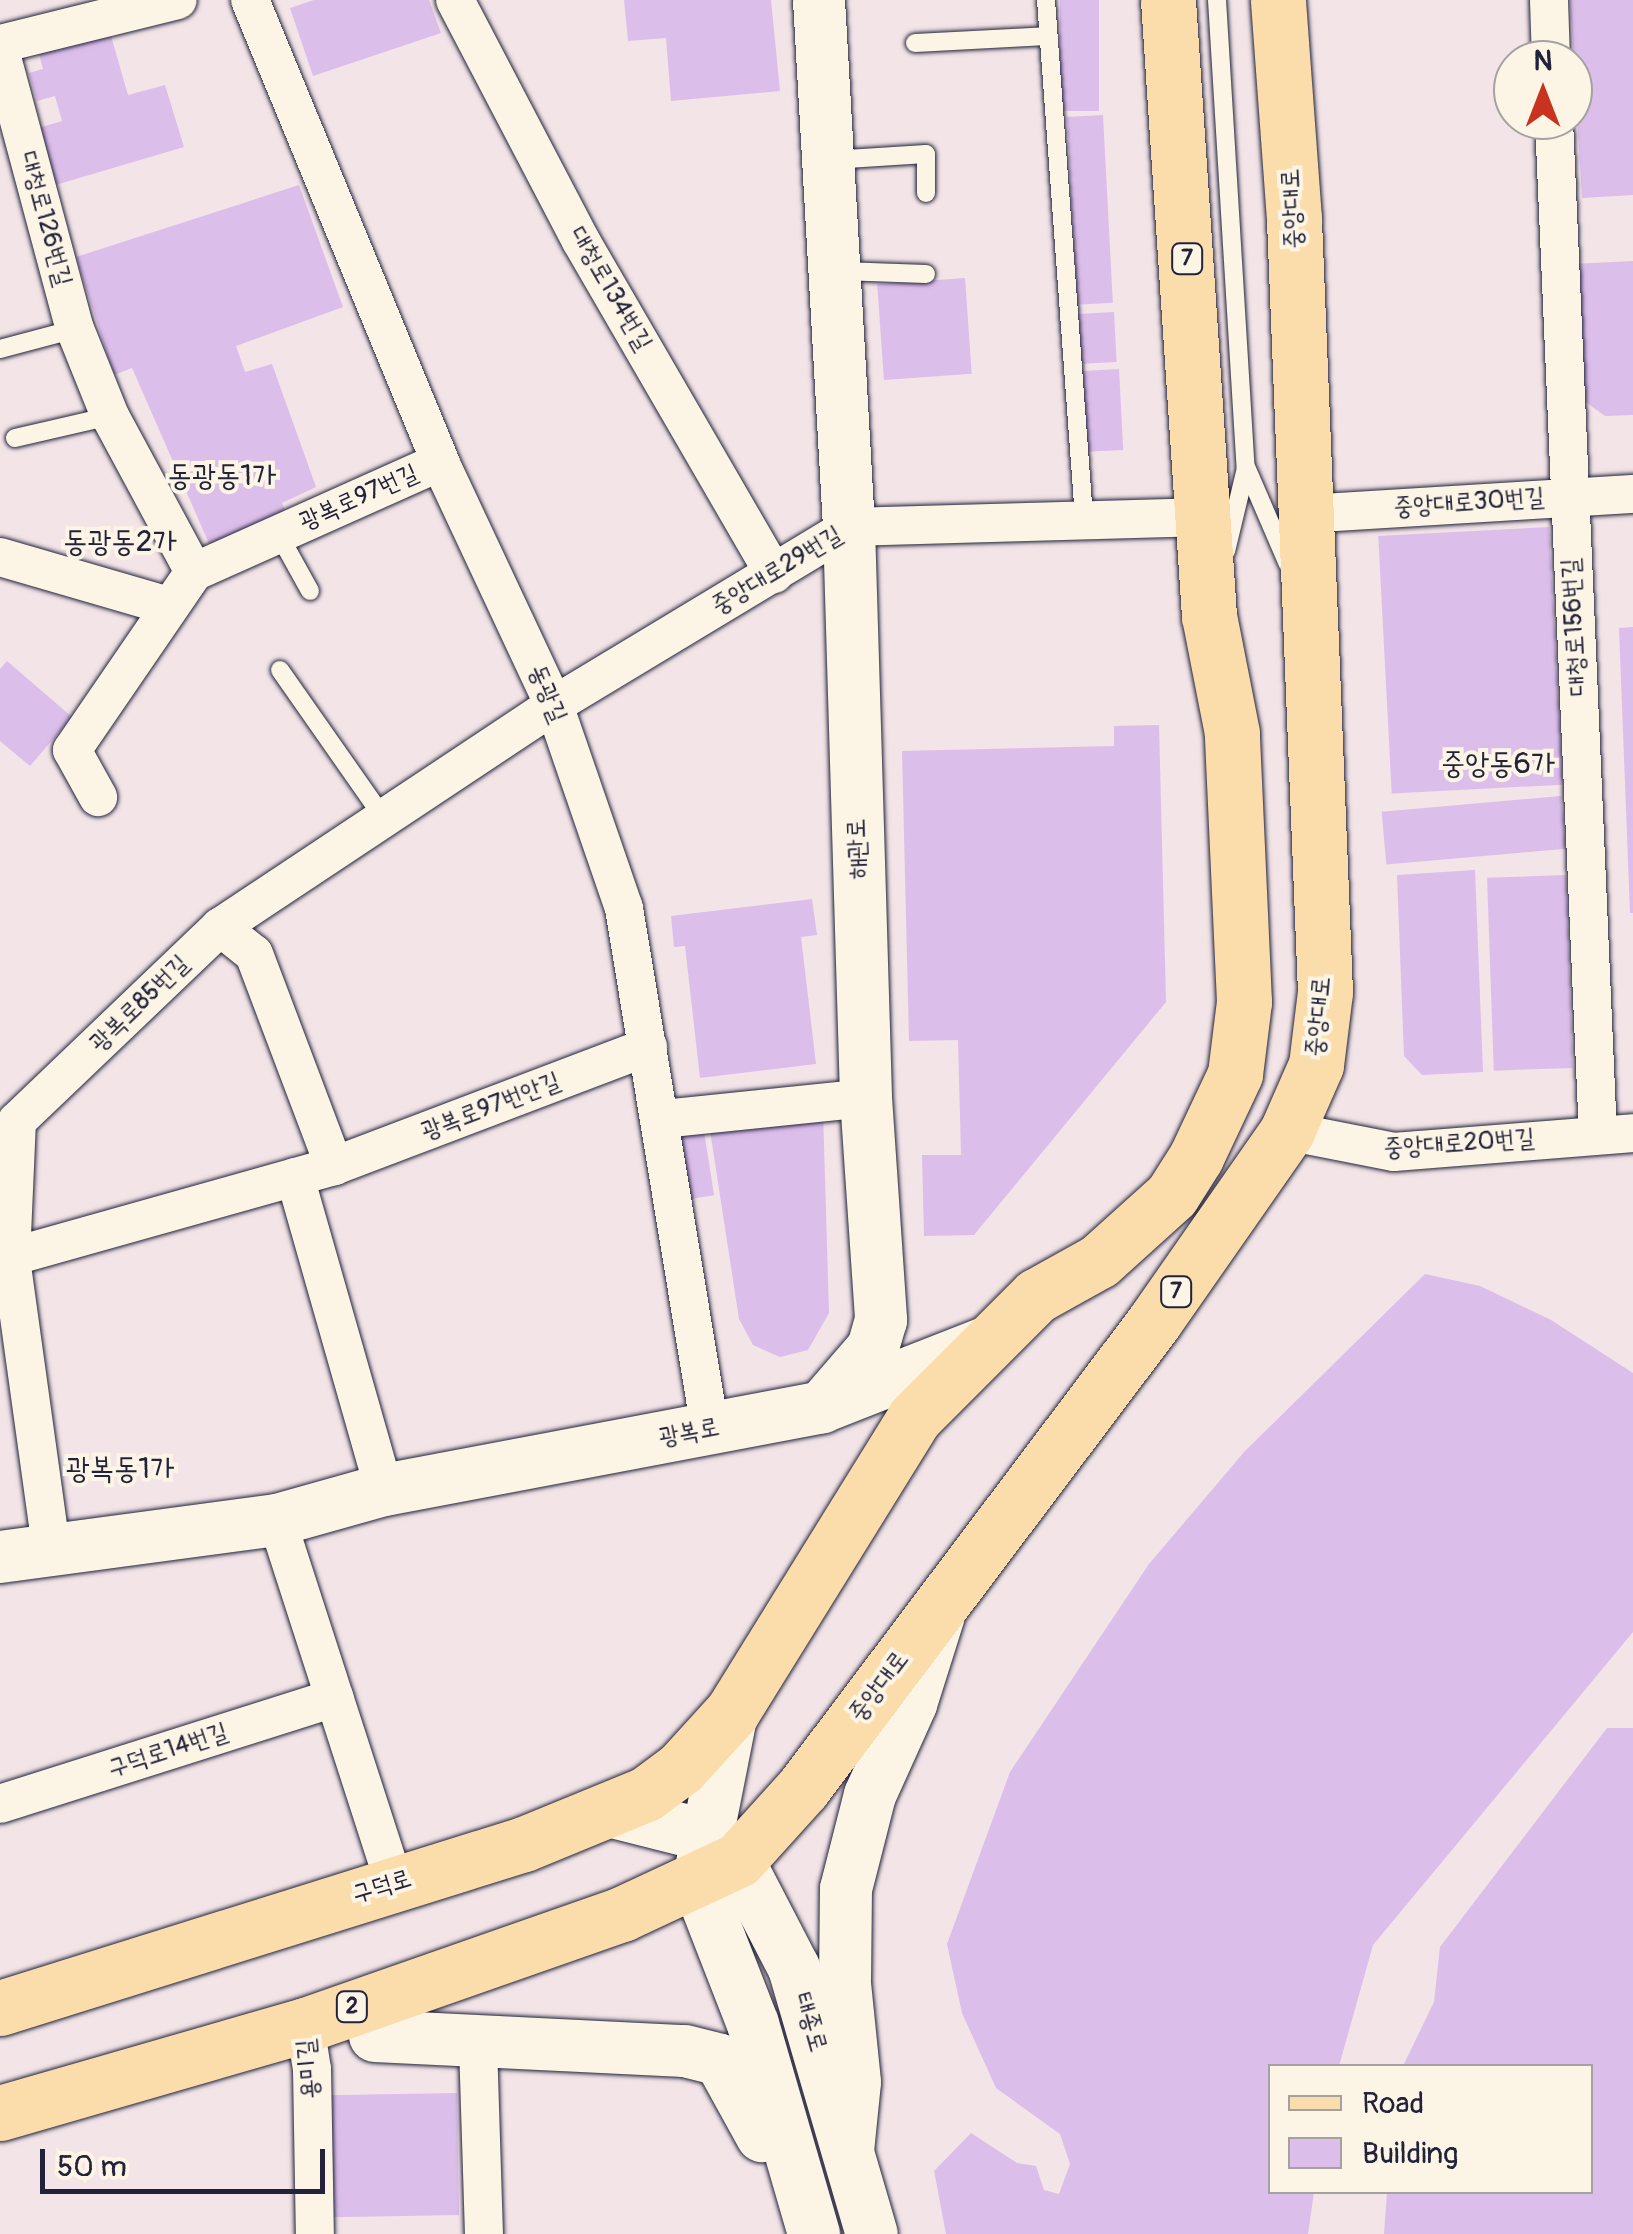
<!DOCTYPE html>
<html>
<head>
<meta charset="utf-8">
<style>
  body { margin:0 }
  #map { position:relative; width:1633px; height:2234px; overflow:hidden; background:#f2e4e7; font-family:Pangolin,"Poor Story",sans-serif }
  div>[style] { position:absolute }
  .building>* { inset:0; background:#dcbeeb; transform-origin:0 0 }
  .roads { filter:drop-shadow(0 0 2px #22223b) drop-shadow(0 0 2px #22223b) }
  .lane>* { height:18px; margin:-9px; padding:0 9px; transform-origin:9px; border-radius:9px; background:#fcf5e5 }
  .street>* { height:38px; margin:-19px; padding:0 19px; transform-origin:19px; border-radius:19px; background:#fcf5e5 }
  .secondary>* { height:52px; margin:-26px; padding:0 26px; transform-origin:26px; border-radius:26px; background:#fcf5e5 }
  .primary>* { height:55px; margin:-27.5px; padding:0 27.5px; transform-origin:27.5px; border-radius:27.5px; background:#fbddab }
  span { translate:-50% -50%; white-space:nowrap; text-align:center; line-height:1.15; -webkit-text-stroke:8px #fcf5e5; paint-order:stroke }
  .shield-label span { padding:2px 8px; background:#fcf5e5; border:2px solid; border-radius:8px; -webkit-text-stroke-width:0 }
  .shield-label { font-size:22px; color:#22223b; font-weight:700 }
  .street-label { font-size:25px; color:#22223b }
  .quarter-label { font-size:30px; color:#22223b }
  .legend { position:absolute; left:1268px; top:2064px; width:325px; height:130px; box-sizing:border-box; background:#fcf5e5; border:2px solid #a5a1a1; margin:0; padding:12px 18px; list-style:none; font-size:30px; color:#22223b }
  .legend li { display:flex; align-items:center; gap:20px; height:50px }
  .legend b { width:50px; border:2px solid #a5a1a1 }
  .north { position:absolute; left:1493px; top:40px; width:100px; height:100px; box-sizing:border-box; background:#fcf5e5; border:2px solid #a5a1a1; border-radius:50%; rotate:0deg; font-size:28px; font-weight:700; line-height:40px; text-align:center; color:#22223b }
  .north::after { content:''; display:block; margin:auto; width:35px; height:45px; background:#c8321e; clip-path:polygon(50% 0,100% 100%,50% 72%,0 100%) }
  .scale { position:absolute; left:40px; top:2149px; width:285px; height:45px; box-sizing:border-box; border:5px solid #22223b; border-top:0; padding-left:12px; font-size:30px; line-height:35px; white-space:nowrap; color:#22223b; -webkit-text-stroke:8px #fcf5e5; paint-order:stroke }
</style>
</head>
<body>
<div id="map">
  <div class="building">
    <div style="clip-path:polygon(314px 0,429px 0,441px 33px,313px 76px,290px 8px)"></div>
    <div style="clip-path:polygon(624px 0,771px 0,780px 91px,671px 101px,666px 38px,628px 41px)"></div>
    <div style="left:1060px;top:0;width:39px;height:111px"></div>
    <div style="clip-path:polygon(1570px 0,1633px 0,1633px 195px,1582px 198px)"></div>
    <div style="clip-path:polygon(109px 29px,128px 95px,165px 85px,184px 147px,52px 186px,35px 129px,62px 121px,55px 96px,37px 101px,29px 73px,43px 69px,38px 50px)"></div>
    <div style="left:1103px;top:115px;width:188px;height:36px;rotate:87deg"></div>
    <div style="clip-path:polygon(299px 185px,343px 307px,236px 346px,245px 372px,272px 364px,316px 487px,282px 503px,289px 521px,211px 548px,132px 368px,114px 375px,76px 257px)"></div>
    <div style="clip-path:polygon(1633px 261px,1633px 415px,1605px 416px,1576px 395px,1572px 264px)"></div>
    <div style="left:965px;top:278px;width:96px;height:88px;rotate:86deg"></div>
    <div style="left:1114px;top:312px;width:50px;height:36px;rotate:87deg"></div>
    <div style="left:1119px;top:369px;width:81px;height:37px;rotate:87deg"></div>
    <div style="left:1549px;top:527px;width:258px;height:171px;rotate:87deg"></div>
    <div style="clip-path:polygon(1633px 627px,1633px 913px,1630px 913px,1619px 628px)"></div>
    <div style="clip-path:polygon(7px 661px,72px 717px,30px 766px,0 741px,0 669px)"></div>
    <div style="clip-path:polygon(1159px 725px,1166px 1002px,974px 1235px,924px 1236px,922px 1155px,961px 1155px,958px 1040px,909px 1041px,902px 751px,1114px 746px,1114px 726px)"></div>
    <div style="left:1561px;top:796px;width:53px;height:180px;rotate:85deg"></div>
    <div style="clip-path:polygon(1475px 870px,1483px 1072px,1422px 1075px,1404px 1056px,1397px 875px)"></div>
    <div style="left:1566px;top:875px;width:193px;height:79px;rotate:88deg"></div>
    <div style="clip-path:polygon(812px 899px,817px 935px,801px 937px,816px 1064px,700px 1078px,685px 946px,674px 947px,671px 916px)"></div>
    <div style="clip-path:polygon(823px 1111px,829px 1313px,808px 1350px,780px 1357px,753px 1345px,739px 1319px,709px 1124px)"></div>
    <div style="left:703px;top:1125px;width:71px;height:26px;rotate:81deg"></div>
    <div style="clip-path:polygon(1425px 1274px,1480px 1286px,1551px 1320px,1633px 1373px,1633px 1632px,1373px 1945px,1339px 2066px,1270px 2066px,1270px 2192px,1314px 2192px,1308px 2234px,946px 2234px,934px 2171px,971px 2133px,1017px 2163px,1036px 2166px,1044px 2190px,1059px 2194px,1070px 2164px,1060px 2134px,996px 2088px,962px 2013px,947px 1944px,1010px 1772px,1149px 1564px,1245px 1451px)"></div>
    <div style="clip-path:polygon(1607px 1728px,1633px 1728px,1633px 2234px,1384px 2234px,1387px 2192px,1590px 2192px,1590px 2066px,1403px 2066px,1434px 2002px,1440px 1947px)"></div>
    <div style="left:457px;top:2093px;width:122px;height:129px;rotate:89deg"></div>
  </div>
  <div class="roads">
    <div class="lane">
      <div style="left:1046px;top:0;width:519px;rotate:85.8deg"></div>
      <div style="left:1217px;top:0;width:469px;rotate:86.5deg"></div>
      <div style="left:1246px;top:468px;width:85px;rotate:103.5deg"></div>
      <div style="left:915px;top:43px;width:132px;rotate:-3deg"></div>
      <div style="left:831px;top:160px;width:95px;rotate:-3.6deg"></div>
      <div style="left:926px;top:154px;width:39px;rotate:90deg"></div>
      <div style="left:841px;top:271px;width:85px;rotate:2deg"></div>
      <div style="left:0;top:349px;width:78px;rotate:-14.9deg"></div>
      <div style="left:15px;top:438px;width:98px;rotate:-13deg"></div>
      <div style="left:1247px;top:469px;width:103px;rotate:66.7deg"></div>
      <div style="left:279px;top:535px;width:64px;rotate:61deg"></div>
      <div style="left:280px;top:670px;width:183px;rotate:55deg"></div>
    </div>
    <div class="street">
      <div style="left:250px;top:0;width:500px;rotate:67.6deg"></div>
      <div style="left:440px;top:462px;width:268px;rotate:64.9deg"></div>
      <div style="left:554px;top:705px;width:215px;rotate:71deg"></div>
      <div style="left:624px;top:908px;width:528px;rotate:80.63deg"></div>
      <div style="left:455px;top:0;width:272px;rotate:62.4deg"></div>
      <div style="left:581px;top:241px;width:385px;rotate:59.9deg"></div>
      <div style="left:1549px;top:0;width:60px;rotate:88.1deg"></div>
      <div style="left:0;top:44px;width:183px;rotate:-13.9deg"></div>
      <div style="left:0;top:50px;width:289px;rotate:75deg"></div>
      <div style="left:75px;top:329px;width:94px;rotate:68.1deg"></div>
      <div style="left:110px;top:416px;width:177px;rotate:61.7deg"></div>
      <div style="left:194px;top:572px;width:216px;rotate:124.4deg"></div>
      <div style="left:72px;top:750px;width:54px;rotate:61deg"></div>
      <div style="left:1554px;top:120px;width:1015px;rotate:87.52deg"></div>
      <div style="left:1305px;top:514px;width:329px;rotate:-3.5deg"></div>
      <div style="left:0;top:557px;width:172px;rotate:16.2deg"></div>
      <div style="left:194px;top:572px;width:269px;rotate:-24.1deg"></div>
      <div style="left:220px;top:927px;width:43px;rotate:38.5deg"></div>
      <div style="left:254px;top:954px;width:227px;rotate:69.3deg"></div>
      <div style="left:663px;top:1119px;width:204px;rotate:-5.9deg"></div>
      <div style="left:1287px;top:1131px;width:109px;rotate:11.1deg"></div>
      <div style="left:1394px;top:1152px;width:240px;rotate:-4.5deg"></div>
      <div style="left:295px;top:1177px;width:325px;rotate:74.1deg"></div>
      <div style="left:0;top:1260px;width:347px;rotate:-15.7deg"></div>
      <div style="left:334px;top:1166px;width:336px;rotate:-20.8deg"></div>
      <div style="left:277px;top:1520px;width:381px;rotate:72.1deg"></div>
      <div style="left:51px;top:1547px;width:292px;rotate:-97.9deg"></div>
      <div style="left:11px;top:1258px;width:137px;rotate:-87.5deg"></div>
      <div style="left:17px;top:1121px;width:281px;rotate:-43.7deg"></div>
      <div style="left:220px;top:927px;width:401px;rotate:-33.6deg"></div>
      <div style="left:554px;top:705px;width:345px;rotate:-31.1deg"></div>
      <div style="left:849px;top:527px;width:356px;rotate:-1.6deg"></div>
      <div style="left:0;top:1804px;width:351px;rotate:-17.6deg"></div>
      <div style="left:305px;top:2025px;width:45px;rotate:81deg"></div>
      <div style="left:312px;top:2069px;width:165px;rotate:89deg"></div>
      <div style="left:478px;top:2044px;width:190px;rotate:88.2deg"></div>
    </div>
    <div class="secondary">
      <div style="left:819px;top:0;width:528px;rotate:86.74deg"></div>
      <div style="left:849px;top:527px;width:571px;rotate:88.29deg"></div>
      <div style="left:866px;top:1098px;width:223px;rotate:86.1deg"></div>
      <div style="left:881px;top:1320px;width:29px;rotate:106deg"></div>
      <div style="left:873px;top:1348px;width:78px;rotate:130.8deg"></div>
      <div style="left:0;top:1557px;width:279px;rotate:-7.6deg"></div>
      <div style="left:277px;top:1520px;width:111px;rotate:-15.7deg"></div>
      <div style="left:384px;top:1490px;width:446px;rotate:-10.7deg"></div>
      <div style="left:822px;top:1407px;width:175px;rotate:-21.4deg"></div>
      <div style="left:732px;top:1712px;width:174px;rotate:101.2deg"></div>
      <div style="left:698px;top:1883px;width:151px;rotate:68.7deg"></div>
      <div style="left:753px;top:2024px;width:219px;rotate:73.8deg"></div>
      <div style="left:613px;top:1812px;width:94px;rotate:14.2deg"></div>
      <div style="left:704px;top:1835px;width:42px;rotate:36.3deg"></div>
      <div style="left:738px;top:1860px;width:122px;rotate:62.6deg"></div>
      <div style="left:794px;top:1968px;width:277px;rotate:73.7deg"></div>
      <div style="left:375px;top:2036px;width:310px;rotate:2.8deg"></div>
      <div style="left:685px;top:2051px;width:36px;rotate:14deg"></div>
      <div style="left:720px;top:2060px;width:87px;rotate:61.1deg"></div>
      <div style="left:848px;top:2151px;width:69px;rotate:-84.2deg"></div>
      <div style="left:855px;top:2082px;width:100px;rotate:-95.8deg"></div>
      <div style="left:845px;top:1983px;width:94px;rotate:-89.4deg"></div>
      <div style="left:846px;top:1889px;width:97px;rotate:-75.7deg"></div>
      <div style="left:870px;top:1795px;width:100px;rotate:-65.7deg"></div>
      <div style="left:911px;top:1704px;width:93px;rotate:-72.5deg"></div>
    </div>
    <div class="primary">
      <div style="left:0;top:2008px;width:549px;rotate:-17.38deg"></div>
      <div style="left:524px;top:1844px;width:132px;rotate:-22.3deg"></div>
      <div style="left:646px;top:1794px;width:44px;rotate:-36.6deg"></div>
      <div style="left:681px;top:1768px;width:76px;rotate:-47.7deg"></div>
      <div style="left:732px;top:1712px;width:346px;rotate:-58.2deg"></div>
      <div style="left:914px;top:1418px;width:173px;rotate:-45deg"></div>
      <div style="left:1036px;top:1296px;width:72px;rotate:-29.1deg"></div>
      <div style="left:1099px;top:1261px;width:98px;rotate:-42.1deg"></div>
      <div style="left:1172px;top:1195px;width:45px;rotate:-57.7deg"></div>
      <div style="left:1196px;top:1157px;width:92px;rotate:-64.8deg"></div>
      <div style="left:1235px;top:1074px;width:73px;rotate:-82.9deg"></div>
      <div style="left:1244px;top:1002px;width:269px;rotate:-92.6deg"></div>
      <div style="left:1232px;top:733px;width:119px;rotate:-101.1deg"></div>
      <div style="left:1209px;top:616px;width:617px;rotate:-93.81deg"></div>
      <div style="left:0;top:2113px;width:317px;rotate:-16.1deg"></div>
      <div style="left:305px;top:2025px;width:336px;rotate:-19.3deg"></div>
      <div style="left:622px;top:1914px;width:128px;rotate:-25deg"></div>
      <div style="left:738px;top:1860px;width:97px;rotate:-47.9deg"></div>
      <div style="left:803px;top:1788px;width:583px;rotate:-53.01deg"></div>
      <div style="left:1154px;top:1322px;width:233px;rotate:-55.1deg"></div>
      <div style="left:1287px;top:1131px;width:72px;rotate:-66.3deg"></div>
      <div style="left:1316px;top:1065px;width:74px;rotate:-83deg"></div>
      <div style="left:1325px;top:992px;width:774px;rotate:-92.3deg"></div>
      <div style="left:1294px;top:219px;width:220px;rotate:-94.2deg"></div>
    </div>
  </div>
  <div class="shield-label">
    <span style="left:1187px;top:259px">7</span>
    <span style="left:1176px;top:1292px">7</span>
    <span style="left:352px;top:2007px">2</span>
  </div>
  <div class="street-label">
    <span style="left:1293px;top:209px;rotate:-93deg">중앙대로</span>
    <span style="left:45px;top:219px;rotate:75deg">대청로126번길</span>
    <span style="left:610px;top:289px;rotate:60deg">대청로134번길</span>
    <span style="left:359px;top:498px;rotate:-24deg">광복로97번길</span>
    <span style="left:1469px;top:503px;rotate:-4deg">중앙대로30번길</span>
    <span style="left:777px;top:571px;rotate:-31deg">중앙대로29번길</span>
    <span style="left:1575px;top:627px;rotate:-93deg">대청로156번길</span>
    <span style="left:547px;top:694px;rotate:67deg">동광길</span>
    <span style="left:858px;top:849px;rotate:-92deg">해관로</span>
    <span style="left:140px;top:1004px;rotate:-44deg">광복로85번길</span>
    <span style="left:1319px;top:1017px;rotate:-85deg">중앙대로</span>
    <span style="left:491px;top:1107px;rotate:-21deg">광복로97번안길</span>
    <span style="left:1459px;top:1144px;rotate:-4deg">중앙대로20번길</span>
    <span style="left:689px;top:1433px;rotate:-11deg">광복로</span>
    <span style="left:879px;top:1687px;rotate:-53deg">중앙대로</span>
    <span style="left:168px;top:1751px;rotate:-18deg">구덕로14번길</span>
    <span style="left:382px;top:1887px;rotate:-17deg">구덕로</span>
    <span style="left:810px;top:2022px;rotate:74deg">태종로</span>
    <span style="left:309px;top:2069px;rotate:-95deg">용미길</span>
  </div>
  <div class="quarter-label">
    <span style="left:222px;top:476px">동광동1가</span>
    <span style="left:120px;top:542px">동광동2가</span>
    <span style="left:1498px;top:764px">중앙동6가</span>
    <span style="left:120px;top:1469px">광복동1가</span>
  </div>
  <ul class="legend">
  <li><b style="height:12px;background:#fbddab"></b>Road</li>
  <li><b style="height:28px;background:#dcbeeb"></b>Building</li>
  </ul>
  <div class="north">N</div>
  <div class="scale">50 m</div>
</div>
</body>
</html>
